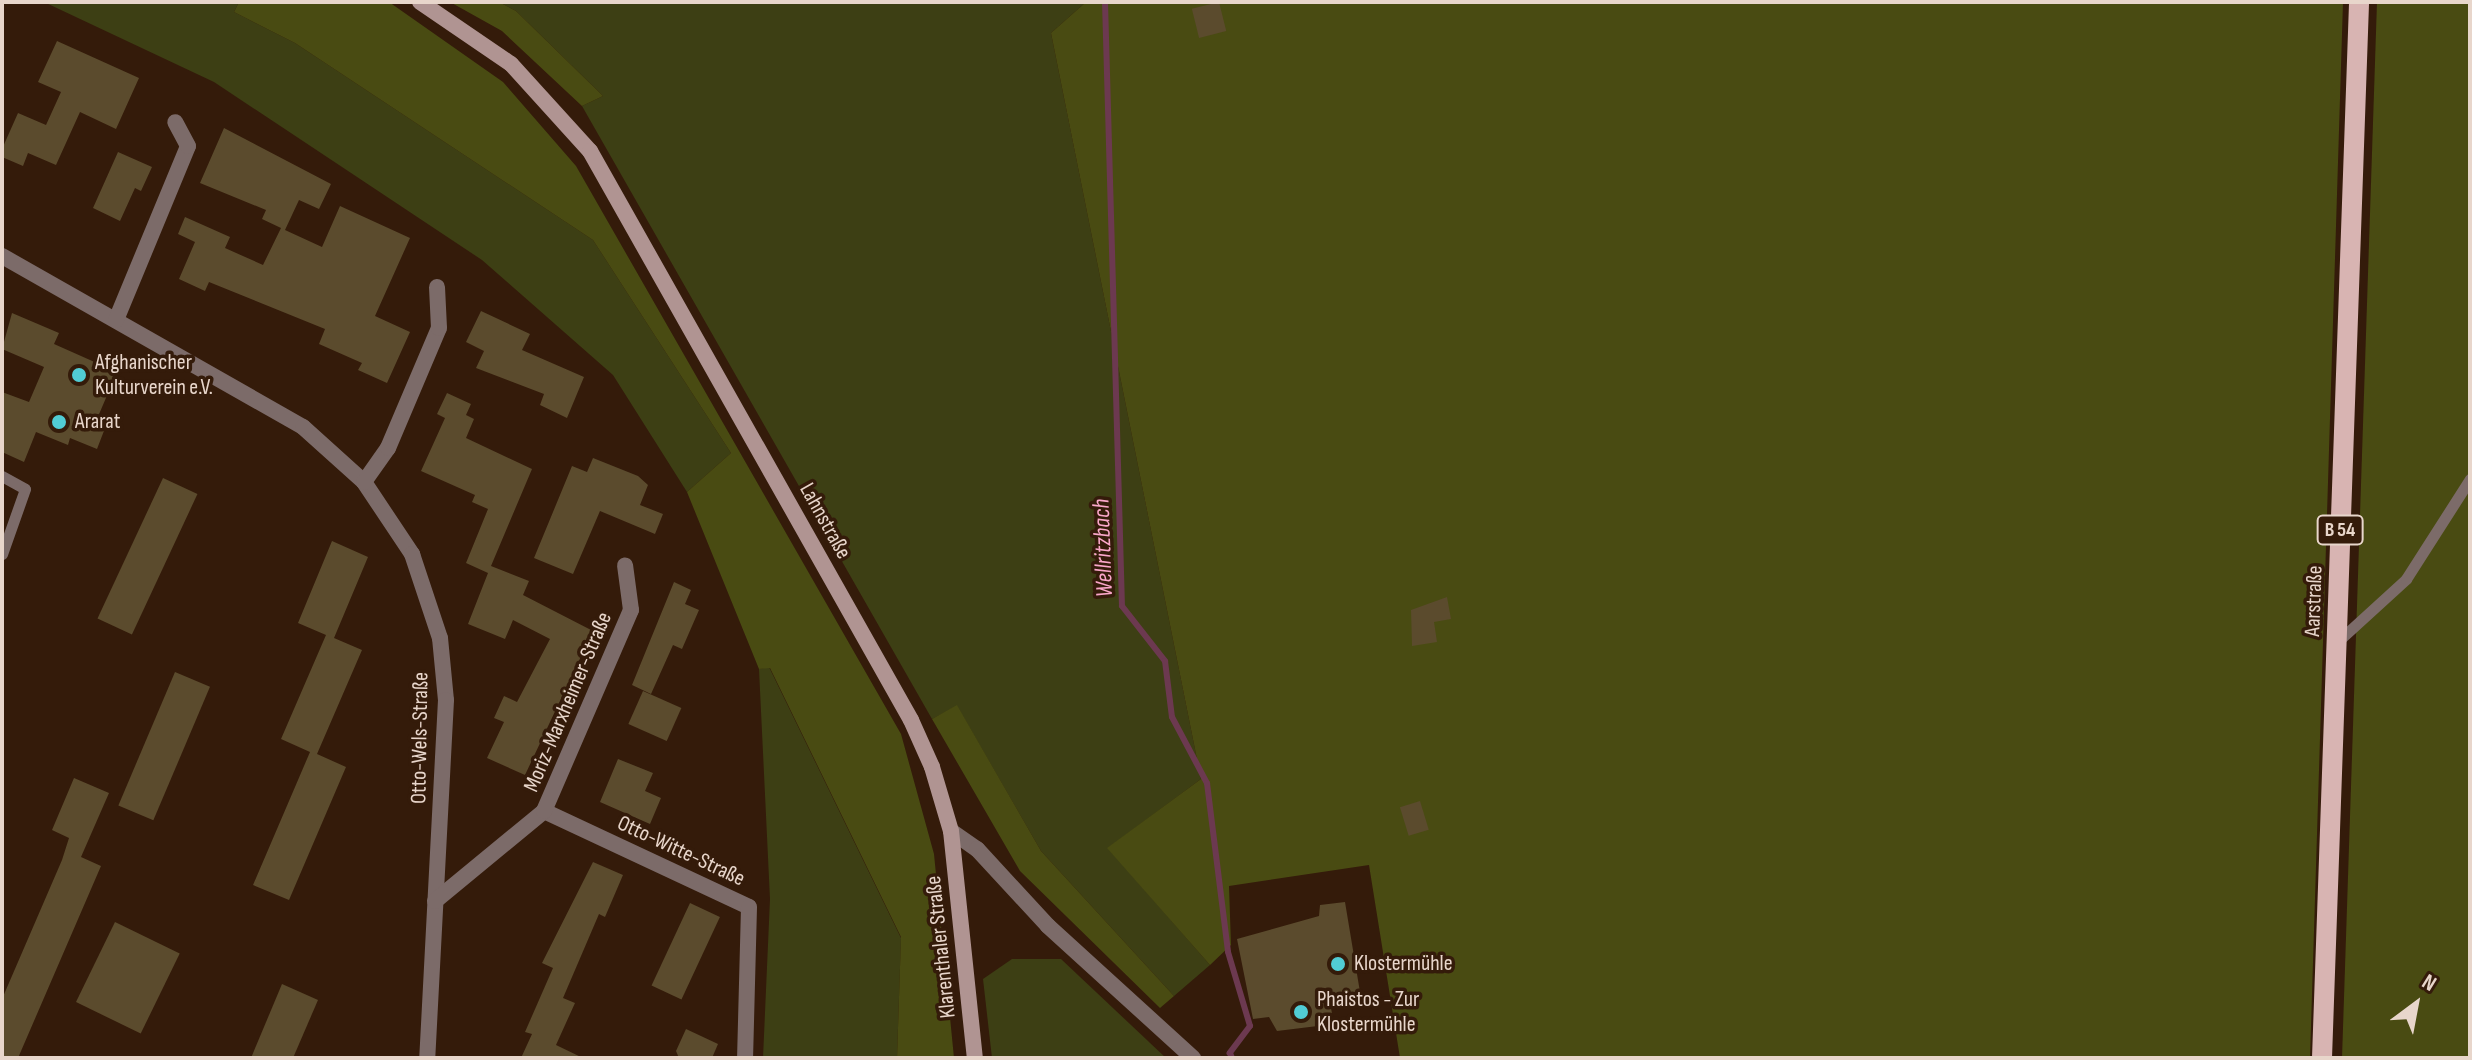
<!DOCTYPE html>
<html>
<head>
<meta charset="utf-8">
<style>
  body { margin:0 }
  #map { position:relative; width:2472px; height:1060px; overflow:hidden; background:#341b0a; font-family:"Sofia Sans Condensed",sans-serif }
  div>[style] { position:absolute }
  .green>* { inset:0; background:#3d3f14 }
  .forest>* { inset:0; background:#494b12 }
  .stream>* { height:6px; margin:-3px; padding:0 3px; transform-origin:3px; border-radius:3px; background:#6c3950 }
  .building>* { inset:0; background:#5b4b2d; transform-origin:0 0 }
  .service>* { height:11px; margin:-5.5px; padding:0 5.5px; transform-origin:5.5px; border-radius:5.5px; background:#7c6b69 }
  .minor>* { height:16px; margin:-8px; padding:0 8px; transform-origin:8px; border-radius:8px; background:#7c6b69 }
  .tertiary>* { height:16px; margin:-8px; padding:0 8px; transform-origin:8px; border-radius:8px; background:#7c6b69 }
  .secondary>* { height:16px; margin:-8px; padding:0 8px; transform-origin:8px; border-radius:8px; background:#b09492 }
  .primary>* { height:20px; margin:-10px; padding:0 10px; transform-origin:10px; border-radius:10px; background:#d8b4b2 }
  .dots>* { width:22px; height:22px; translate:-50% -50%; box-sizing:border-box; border:4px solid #341b0a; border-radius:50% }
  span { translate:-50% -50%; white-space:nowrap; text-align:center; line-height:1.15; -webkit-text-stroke:7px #341b0a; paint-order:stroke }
  .shield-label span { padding:2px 6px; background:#341b0a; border:2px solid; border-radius:6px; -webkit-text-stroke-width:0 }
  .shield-label { font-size:20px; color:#e8d6cb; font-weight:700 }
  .poi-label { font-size:22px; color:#e8d6cb }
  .left { translate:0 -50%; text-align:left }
  .street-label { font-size:22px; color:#e8d6cb }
  .water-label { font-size:24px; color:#faa7ca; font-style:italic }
  .frame { position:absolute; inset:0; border:4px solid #e8d6cb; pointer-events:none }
  .north { position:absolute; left:2376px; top:964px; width:80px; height:80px; -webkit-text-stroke:6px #341b0a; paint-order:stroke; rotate:32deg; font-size:22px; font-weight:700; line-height:32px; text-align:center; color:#e8d6cb }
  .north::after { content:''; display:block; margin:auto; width:28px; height:36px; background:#e8d6cb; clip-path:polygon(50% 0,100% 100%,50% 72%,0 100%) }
</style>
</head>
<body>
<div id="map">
  <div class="green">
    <div style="clip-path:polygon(44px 2px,239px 2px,234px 12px,295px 43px,593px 240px,731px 453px,687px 492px,613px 375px,482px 260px,214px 82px)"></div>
    <div style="clip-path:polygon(499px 2px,1086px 2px,1051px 33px,1201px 779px,1108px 848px,1210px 965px,1174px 996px,1041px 851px,957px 706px,932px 719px,582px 106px,603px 96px,516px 11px)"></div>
    <div style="clip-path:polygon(769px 667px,901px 938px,897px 1058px,763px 1058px,770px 899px,759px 669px)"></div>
    <div style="clip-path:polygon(1012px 959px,1061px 959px,1166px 1058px,992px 1058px,983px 979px)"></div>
  </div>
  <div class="forest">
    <div style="clip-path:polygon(239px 2px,389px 2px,503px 82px,576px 166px,901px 734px,934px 854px,954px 1058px,897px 1058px,901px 937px,770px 668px,759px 669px,687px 492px,731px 453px,593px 240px,295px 43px,234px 12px)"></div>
    <div style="clip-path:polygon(450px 2px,499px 2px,516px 11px,603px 96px,582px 106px,502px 31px)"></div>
    <div style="clip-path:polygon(1086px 2px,2343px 2px,2310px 1058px,1400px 1058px,1369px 865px,1229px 886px,1231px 945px,1210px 965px,1107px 848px,1201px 779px,1051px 33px)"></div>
    <div style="clip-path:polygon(2377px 2px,2470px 2px,2470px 1058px,2342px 1058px)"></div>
    <div style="clip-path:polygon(957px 705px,1041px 851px,1174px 996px,1160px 1008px,1020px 871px,932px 719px)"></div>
  </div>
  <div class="stream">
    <div style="left:1105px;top:2px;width:604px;rotate:88.39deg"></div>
    <div style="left:1122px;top:606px;width:70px;rotate:52deg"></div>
    <div style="left:1165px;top:661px;width:56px;rotate:82.9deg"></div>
    <div style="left:1172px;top:717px;width:75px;rotate:62.1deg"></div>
    <div style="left:1207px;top:783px;width:170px;rotate:82.9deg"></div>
    <div style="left:1228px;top:952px;width:77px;rotate:73.4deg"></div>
    <div style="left:1250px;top:1026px;width:34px;rotate:127deg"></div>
    <div style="left:1230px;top:1053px;width:5px;rotate:68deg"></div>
  </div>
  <div class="building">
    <div style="left:1219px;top:2px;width:30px;height:28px;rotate:76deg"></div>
    <div style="clip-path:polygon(57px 41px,139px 78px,116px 129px,80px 112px,56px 165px,28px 153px,23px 166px,2px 157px,2px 149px,18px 113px,46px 125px,61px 92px,38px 82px)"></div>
    <div style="clip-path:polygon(224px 128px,331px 184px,319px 209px,299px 200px,285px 230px,322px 247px,340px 206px,410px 238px,375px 316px,410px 332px,387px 383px,358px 370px,362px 363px,319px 344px,325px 329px,209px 282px,205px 291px,179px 279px,195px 242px,178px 234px,185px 217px,230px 237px,225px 248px,263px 265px,281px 228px,262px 219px,266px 210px,200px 183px)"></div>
    <div style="clip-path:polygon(118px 152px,152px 167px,141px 191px,135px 188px,120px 221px,93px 208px)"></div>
    <div style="clip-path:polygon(481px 311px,530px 334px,522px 350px,584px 377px,567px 418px,540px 405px,544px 394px,476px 368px,484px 351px,466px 342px)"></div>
    <div style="clip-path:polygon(12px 313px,59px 333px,54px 344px,117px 372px,97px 419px,107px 423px,97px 449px,70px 438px,68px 445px,36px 432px,24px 462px,2px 452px,2px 392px,29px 402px,44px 367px,2px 349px)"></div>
    <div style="clip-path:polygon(447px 393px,471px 404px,466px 415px,474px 419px,466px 438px,532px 469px,491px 566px,529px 581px,523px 595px,593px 631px,525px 775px,487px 758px,504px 722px,494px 718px,504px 696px,517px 702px,550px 639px,513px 620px,505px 639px,468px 624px,488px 573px,466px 563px,488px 509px,472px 502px,475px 495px,421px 471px,445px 418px,437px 414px)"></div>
    <div style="clip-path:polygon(593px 458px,638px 476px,648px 485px,640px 505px,663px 514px,655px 534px,600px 511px,573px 574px,534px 558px,572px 466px,587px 472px)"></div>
    <div style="left:163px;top:478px;width:38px;height:155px;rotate:25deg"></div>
    <div style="clip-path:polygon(332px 541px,368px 557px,334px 638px,362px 650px,317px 754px,346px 767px,289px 900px,253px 885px,310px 752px,281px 739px,326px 635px,298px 623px)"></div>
    <div style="clip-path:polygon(674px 582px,691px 590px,685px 604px,699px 610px,682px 649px,673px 645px,651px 694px,632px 685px)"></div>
    <div style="clip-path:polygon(1447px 597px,1451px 619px,1434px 622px,1437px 642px,1412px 646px,1411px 610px)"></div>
    <div style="left:175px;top:672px;width:38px;height:145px;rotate:23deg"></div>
    <div style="left:643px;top:691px;width:42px;height:36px;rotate:24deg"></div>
    <div style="clip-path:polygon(618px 759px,653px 773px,645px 791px,661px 798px,650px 824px,600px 802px)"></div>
    <div style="clip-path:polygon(74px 778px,109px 793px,81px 857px,101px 866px,18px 1058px,2px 1058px,2px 999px,62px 860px,69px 838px,52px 830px)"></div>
    <div style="left:1420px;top:801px;width:30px;height:21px;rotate:73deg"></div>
    <div style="clip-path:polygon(593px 862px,623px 875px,605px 917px,599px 914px,563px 998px,575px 1003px,556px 1045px,583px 1058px,521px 1058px,532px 1034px,525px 1032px,553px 968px,542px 963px)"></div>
    <div style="clip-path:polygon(1345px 902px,1362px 1004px,1331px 1008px,1334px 1024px,1277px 1031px,1269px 1017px,1253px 1019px,1237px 939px,1319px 916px,1320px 905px)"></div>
    <div style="left:690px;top:903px;width:33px;height:91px;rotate:25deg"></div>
    <div style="left:115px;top:922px;width:72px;height:89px;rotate:26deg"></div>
    <div style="clip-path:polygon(282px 984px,318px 1000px,293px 1058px,251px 1058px)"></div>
    <div style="clip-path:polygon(686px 1029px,718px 1044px,712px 1058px,679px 1058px,676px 1051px)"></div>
  </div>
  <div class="service">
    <div style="left:2px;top:476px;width:26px;rotate:29deg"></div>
    <div style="left:25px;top:489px;width:69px;rotate:109.5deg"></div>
    <div style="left:2336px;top:643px;width:95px;rotate:-42.4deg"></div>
    <div style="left:2406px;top:579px;width:119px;rotate:-57.4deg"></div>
  </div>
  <div class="minor">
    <div style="left:2px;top:256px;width:346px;rotate:29.6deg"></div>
    <div style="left:303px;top:427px;width:82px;rotate:42deg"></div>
    <div style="left:364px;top:482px;width:87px;rotate:56.3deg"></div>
    <div style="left:412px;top:554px;width:89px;rotate:71.6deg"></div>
    <div style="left:440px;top:638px;width:62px;rotate:84.5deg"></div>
    <div style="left:446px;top:700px;width:359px;rotate:93deg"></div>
    <div style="left:116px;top:320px;width:188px;rotate:-67.5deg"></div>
    <div style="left:188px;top:146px;width:27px;rotate:-118deg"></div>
    <div style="left:364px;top:482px;width:42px;rotate:-54.8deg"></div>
    <div style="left:388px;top:448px;width:130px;rotate:-67deg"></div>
    <div style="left:439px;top:328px;width:41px;rotate:-92.8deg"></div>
    <div style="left:544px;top:811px;width:226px;rotate:25.1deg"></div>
    <div style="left:749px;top:907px;width:151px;rotate:91.5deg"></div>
    <div style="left:435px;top:901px;width:141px;rotate:-39.5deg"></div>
    <div style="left:544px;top:811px;width:219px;rotate:-66.6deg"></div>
    <div style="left:631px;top:610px;width:45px;rotate:-97.6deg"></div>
  </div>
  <div class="tertiary">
    <div style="left:951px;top:831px;width:32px;rotate:35deg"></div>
    <div style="left:977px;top:849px;width:105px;rotate:47.3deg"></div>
    <div style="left:1048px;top:926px;width:196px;rotate:42.3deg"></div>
  </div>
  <div class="secondary">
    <div style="left:420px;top:2px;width:110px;rotate:34.3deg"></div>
    <div style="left:511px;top:64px;width:118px;rotate:47.8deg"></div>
    <div style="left:590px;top:151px;width:653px;rotate:60.57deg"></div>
    <div style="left:911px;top:720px;width:51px;rotate:65.9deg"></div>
    <div style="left:932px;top:767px;width:67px;rotate:73.5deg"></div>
    <div style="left:951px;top:831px;width:228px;rotate:84deg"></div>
  </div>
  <div class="primary">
    <div style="left:2322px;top:1058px;width:1057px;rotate:-87.99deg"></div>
  </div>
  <div class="dots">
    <div style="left:79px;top:375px;background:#51ccd4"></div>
    <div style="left:59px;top:422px;background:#51ccd4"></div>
    <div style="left:1338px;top:964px;background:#51ccd4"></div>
    <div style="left:1301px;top:1012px;background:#51ccd4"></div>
  </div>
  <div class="shield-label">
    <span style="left:2340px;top:530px">B 54</span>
  </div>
  <div class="poi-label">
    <span class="left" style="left:95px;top:375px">Afghanischer<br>Kulturverein e.V.</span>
    <span class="left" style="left:75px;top:422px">Ararat</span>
    <span class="left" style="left:1354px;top:964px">Klostermühle</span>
    <span class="left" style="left:1317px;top:1012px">Phaistos - Zur<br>Klostermühle</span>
  </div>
  <div class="street-label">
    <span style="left:825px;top:521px;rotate:61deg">Lahnstraße</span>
    <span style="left:2314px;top:601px;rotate:-88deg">Aarstraße</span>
    <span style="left:568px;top:702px;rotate:-67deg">Moriz-Marxheimer-Straße</span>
    <span style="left:420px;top:738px;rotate:-89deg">Otto-Wels-Straße</span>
    <span style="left:681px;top:851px;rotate:25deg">Otto-Witte-Straße</span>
    <span style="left:941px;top:947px;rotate:-96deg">Klarenthaler Straße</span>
  </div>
  <div class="water-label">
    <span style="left:1103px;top:548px;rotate:-92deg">Wellritzbach</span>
  </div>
  <div class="frame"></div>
  <div class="north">N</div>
</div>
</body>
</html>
